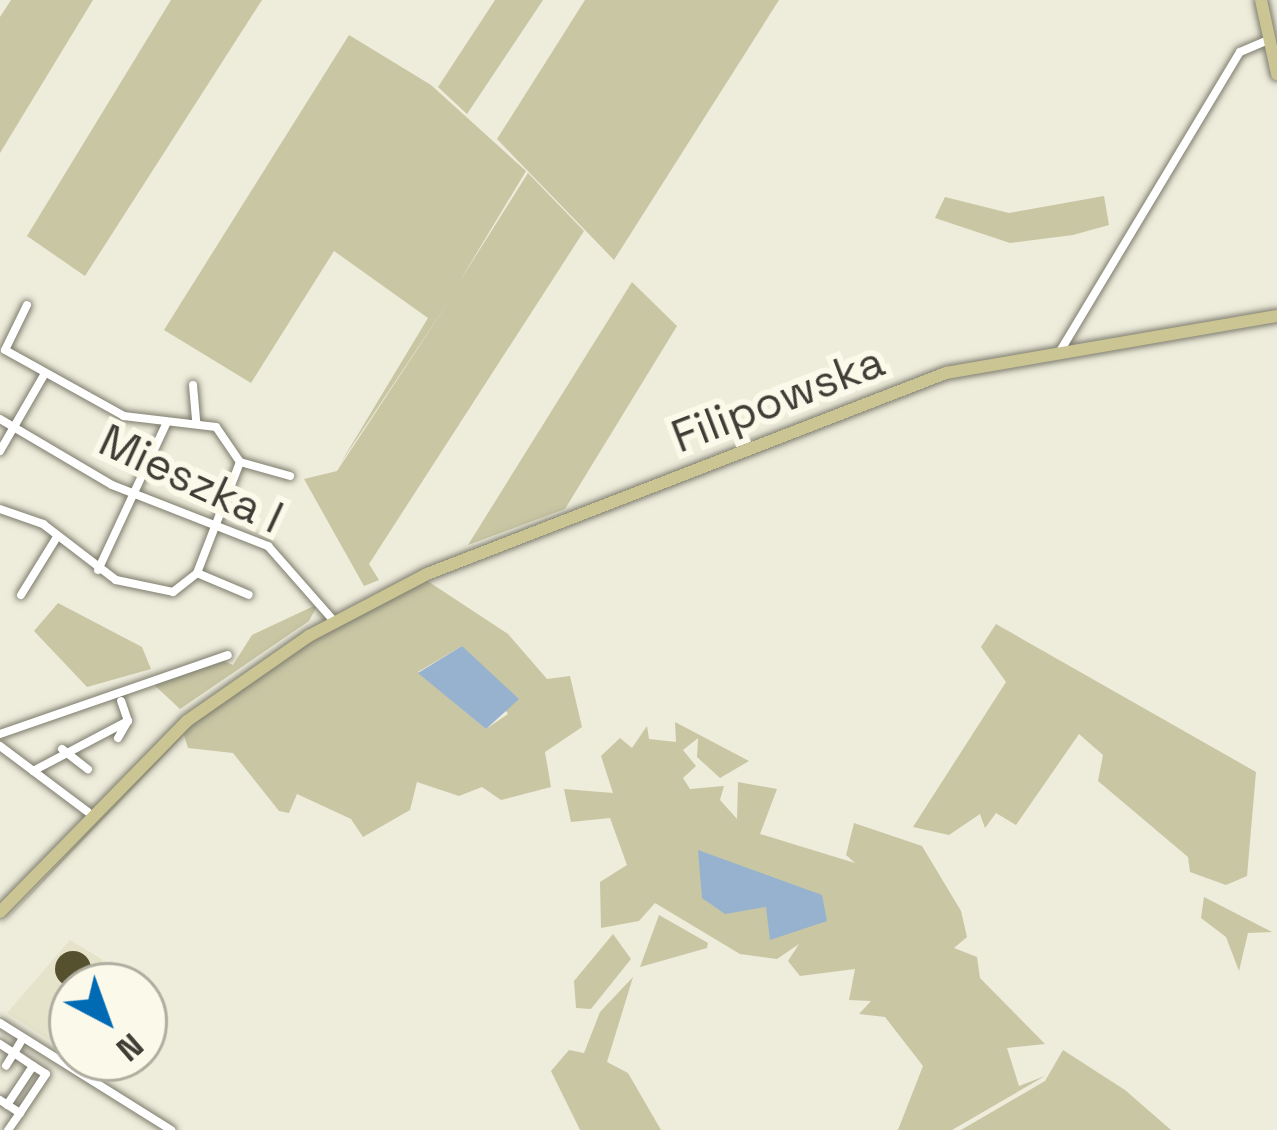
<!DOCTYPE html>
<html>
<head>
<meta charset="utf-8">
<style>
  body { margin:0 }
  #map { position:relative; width:1277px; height:1130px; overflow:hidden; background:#eeecdb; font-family:"Space Grotesk",sans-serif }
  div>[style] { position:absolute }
  .built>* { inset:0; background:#e5e3ca }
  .green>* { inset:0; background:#c9c6a4 }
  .water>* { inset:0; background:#96b2ce }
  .building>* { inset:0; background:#55512e }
  .round { border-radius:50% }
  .roads { filter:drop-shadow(0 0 3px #7d7c6d) drop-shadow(0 0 3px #7d7c6d) }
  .minor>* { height:8px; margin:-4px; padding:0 4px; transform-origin:4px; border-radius:4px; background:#fff }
  .major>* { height:12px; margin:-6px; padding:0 6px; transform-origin:6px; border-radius:6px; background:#cbc594 }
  span { translate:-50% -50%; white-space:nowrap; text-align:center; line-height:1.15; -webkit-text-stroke:12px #fbf9e9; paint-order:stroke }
  .street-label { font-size:45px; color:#3e3d36 }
  .north { position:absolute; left:48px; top:962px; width:120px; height:120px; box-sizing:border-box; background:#fbf9e9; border:3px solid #afaea1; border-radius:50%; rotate:139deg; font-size:33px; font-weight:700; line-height:48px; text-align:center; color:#3e3d36 }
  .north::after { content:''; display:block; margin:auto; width:42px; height:54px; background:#006ab5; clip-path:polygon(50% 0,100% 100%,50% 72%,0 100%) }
</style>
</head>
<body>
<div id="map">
  <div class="built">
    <div style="clip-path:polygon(70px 940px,103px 960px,86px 986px,72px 986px,51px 1041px,7px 1013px)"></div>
  </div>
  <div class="green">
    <div style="clip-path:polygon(11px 0,93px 0,0 153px,0 17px)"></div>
    <div style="clip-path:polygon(171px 0,262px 0,85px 276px,27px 236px)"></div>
    <div style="clip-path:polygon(495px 0,543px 0,467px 114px,438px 87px)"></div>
    <div style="clip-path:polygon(585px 0,779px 0,614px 260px,497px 139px)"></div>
    <div style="clip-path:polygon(349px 35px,431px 85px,526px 171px,458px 284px,528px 173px,584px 231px,369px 564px,379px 580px,364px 586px,304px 479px,337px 471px,451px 298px,340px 464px,428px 318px,334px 251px,251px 383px,164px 330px)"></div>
    <div style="clip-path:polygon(1104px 196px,1109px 225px,1073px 235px,1010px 243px,935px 218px,945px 197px,1009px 213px)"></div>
    <div style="clip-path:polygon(632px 282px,677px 326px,565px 509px,468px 545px)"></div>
    <div style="clip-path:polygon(evenodd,426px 580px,508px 634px,547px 679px,570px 676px,582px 727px,545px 752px,551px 787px,501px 800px,482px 787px,459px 796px,417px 782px,410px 810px,363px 837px,351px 819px,297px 794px,289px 813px,279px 811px,233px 753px,188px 748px,184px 735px,0 927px,181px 730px,314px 638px,426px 580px,462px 646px,508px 714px,486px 729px,418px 672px,462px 646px)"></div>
    <div style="clip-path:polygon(58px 603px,142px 647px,151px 669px,87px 687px,34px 631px)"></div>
    <div style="clip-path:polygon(318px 604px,309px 621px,180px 709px,151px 682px,217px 658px,233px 665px,252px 635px)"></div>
    <div style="clip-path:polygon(996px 624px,1256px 772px,1247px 876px,1226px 885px,1190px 872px,1188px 857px,1098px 781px,1103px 755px,1079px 734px,1016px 825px,996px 813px,985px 828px,980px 814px,949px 835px,913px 827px,1006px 682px,981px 647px)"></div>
    <div style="clip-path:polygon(675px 722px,749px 761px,720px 778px,697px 757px,698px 738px,683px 750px,696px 766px,683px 778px,690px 789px,724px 786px,720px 800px,737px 819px,738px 782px,777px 789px,760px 834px,855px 863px,846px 855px,854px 823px,922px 846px,961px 911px,967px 937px,954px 948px,977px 957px,980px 978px,1045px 1044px,1007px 1048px,1019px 1086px,1045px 1076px,952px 1130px,898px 1130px,923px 1066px,885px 1017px,859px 1014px,871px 1001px,849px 1000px,855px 969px,800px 976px,788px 961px,799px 944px,777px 959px,740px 954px,655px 903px,639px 921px,601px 928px,600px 882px,627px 865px,610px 818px,571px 822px,564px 789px,613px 793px,601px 756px,620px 738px,632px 748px,647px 726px,649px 739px,676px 742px)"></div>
    <div style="clip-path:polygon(1204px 897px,1272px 932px,1248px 933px,1239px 971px,1226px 937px,1201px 918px)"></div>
    <div style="clip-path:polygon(659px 915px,708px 943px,707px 948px,640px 967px)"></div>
    <div style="clip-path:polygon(613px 934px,631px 959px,591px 1009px,576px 1008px,574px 981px)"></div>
    <div style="clip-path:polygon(633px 977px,607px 1062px,628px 1073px,661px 1130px,580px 1130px,551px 1071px,569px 1050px,584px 1053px,600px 1012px)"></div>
    <div style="clip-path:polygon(1063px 1050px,1125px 1090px,1171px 1130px,961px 1130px,1045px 1081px)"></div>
  </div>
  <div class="water">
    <div style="clip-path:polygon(462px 646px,519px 699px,486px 729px,418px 673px)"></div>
    <div style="clip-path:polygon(698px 850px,822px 895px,827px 921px,770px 940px,766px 907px,725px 914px,702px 898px)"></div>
  </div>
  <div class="building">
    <div class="round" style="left:55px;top:951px;width:36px;height:36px"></div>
  </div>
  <div class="roads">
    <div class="minor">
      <div style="left:1059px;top:353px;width:351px;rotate:-59deg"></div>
      <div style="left:1240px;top:52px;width:30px;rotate:-23deg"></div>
      <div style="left:193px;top:385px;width:37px;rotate:85deg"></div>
      <div style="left:0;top:419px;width:130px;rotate:30.5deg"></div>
      <div style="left:112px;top:485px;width:168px;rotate:21.4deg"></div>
      <div style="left:268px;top:546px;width:100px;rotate:48.7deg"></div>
      <div style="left:0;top:451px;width:88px;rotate:-59.9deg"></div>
      <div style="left:240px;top:462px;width:52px;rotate:15.6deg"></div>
      <div style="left:0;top:509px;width:46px;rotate:19.2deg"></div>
      <div style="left:43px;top:524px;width:92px;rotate:37.5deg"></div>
      <div style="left:116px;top:580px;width:58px;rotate:11.9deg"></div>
      <div style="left:173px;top:592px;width:31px;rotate:-38deg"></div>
      <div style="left:197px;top:573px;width:119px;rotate:-68.8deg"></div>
      <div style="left:240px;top:462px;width:42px;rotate:-124.4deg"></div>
      <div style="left:216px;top:427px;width:93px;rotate:-173.2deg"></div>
      <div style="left:124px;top:416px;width:136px;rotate:-151deg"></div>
      <div style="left:5px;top:350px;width:50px;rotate:-63.9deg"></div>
      <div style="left:98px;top:570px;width:163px;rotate:-65deg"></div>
      <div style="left:197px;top:573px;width:56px;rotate:22.9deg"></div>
      <div style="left:21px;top:595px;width:68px;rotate:-58.2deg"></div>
      <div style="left:0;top:734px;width:241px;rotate:-19.1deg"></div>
      <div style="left:118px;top:738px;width:20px;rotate:-60deg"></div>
      <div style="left:0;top:746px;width:110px;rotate:36.9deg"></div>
      <div style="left:62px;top:749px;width:33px;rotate:38deg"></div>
      <div style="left:33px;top:771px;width:107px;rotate:-27.8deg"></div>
      <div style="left:128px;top:721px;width:21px;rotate:-109deg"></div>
      <div style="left:0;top:1023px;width:202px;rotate:32deg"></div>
      <div style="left:23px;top:1038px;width:17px;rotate:121deg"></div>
      <div style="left:14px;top:1053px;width:23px;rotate:34deg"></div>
      <div style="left:0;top:1044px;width:17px;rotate:33deg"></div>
      <div style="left:14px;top:1053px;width:15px;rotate:122deg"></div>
      <div style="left:0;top:1100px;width:24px;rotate:33deg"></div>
      <div style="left:20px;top:1113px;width:21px;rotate:125deg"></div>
      <div style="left:7px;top:1105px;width:47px;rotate:-56.3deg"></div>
      <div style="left:33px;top:1066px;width:15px;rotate:32deg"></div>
      <div style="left:46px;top:1074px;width:47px;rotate:123.7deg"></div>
    </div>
    <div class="major">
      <div style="left:1261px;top:0;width:76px;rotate:77.8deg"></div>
      <div style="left:0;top:912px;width:267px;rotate:-45.6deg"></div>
      <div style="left:187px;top:721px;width:149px;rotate:-34.9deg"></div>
      <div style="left:309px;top:636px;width:133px;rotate:-27.7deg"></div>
      <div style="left:427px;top:574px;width:557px;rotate:-21.17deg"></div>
      <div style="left:946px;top:373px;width:336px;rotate:-9.8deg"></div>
    </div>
  </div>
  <div class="street-label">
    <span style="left:778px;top:399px;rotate:-21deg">Filipowska</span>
    <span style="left:191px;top:479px;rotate:25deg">Mieszka I</span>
  </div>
  <div class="north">N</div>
</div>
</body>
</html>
